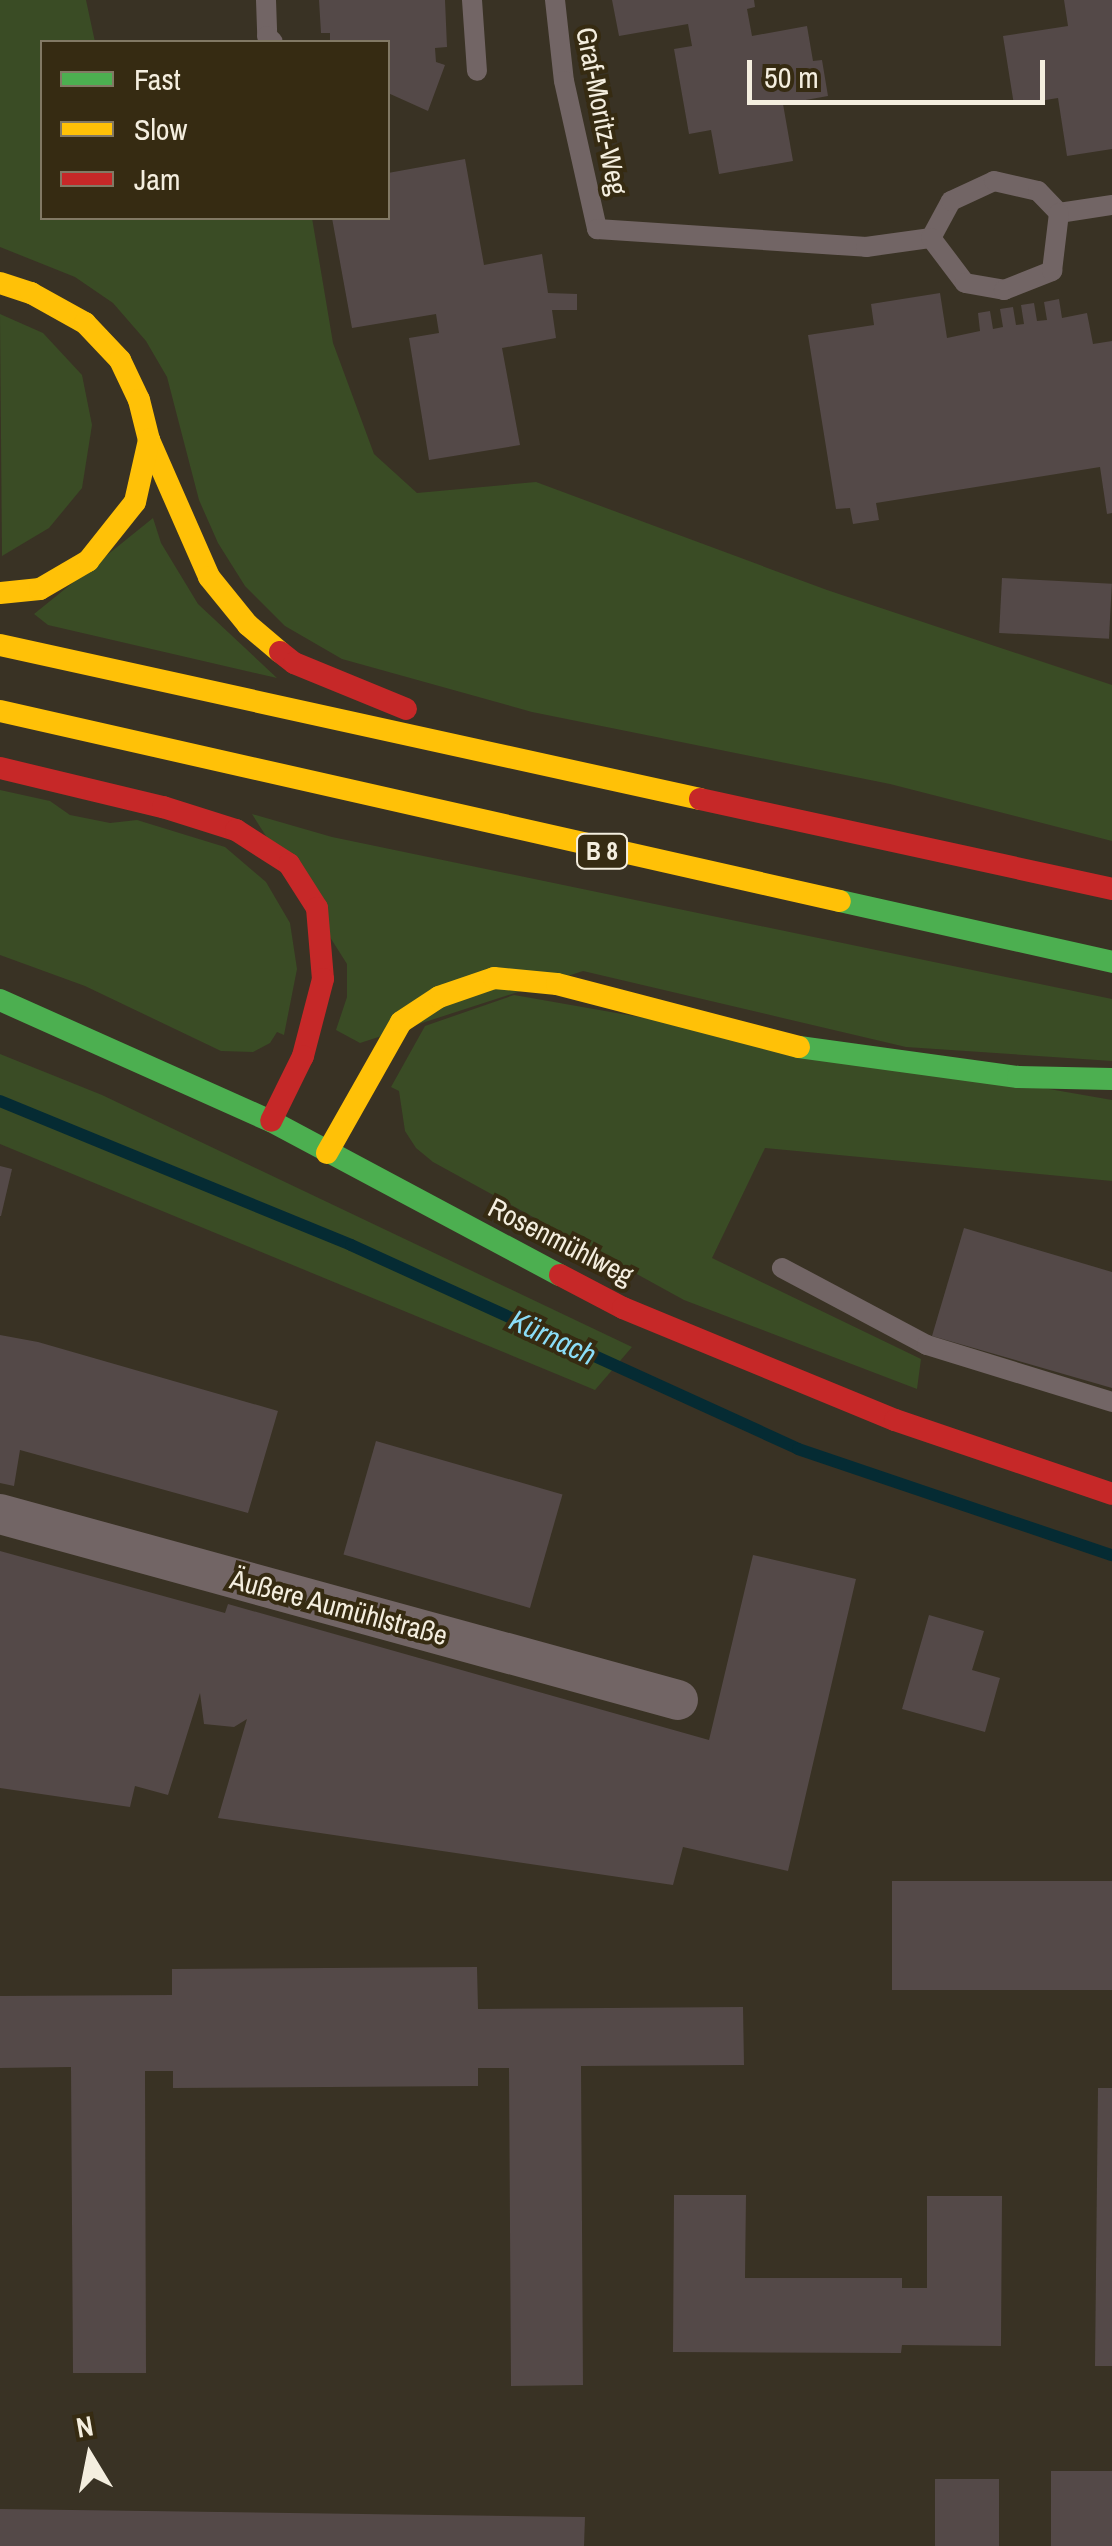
<!DOCTYPE html>
<html>
<head>
<meta charset="utf-8">
<style>
  body { margin:0 }
  #map { position:relative; width:1112px; height:2546px; overflow:hidden; background:#393224; font-family:"Archivo Narrow",sans-serif }
  div>[style] { position:absolute }
  .green>* { inset:0; background:#3a4c25 }
  .stream>* { height:12px; margin:-6px; padding:0 6px; transform-origin:6px; border-radius:6px; background:#052b33 }
  .building>* { inset:0; background:#544948; transform-origin:0 0 }
  .lane>* { height:20px; margin:-10px; padding:0 10px; transform-origin:10px; border-radius:10px; background:#726565 }
  .street>* { height:40px; margin:-20px; padding:0 20px; transform-origin:20px; border-radius:20px; background:#726565 }
  .fast>* { height:22px; margin:-11px; padding:0 11px; transform-origin:11px; border-radius:11px; background:#4caf50 }
  .slow>* { height:22px; margin:-11px; padding:0 11px; transform-origin:11px; border-radius:11px; background:#ffc107 }
  .jam>* { height:22px; margin:-11px; padding:0 11px; transform-origin:11px; border-radius:11px; background:#c62828 }
  span { translate:-50% -50%; white-space:nowrap; text-align:center; line-height:1.15; -webkit-text-stroke:8px #362b12; paint-order:stroke }
  .shield-label span { padding:2px 8px; background:#362b12; border:2px solid; border-radius:8px; -webkit-text-stroke-width:0 }
  .shield-label { font-size:25px; color:#f4eedf; font-weight:700 }
  .street-label { font-size:28px; color:#f4eedf }
  .water-label { font-size:30px; color:#8bddf8; font-style:italic }
  .legend { position:absolute; left:40px; top:40px; width:350px; height:180px; box-sizing:border-box; background:#362b12; border:2px solid #827964; margin:0; padding:12px 18px; list-style:none; font-size:30px; color:#f4eedf }
  .legend li { display:flex; align-items:center; gap:20px; height:50px }
  .legend b { width:50px; border:2px solid #827964 }
  .north { position:absolute; left:40px; top:2406px; width:100px; height:100px; -webkit-text-stroke:8px #362b12; paint-order:stroke; rotate:350deg; font-size:28px; font-weight:700; line-height:40px; text-align:center; color:#f4eedf }
  .north::after { content:''; display:block; margin:auto; width:35px; height:45px; background:#f4eedf; clip-path:polygon(50% 0,100% 100%,50% 72%,0 100%) }
  .scale { position:absolute; left:747px; top:60px; width:298px; height:45px; box-sizing:border-box; border:5px solid #f4eedf; border-top:0; padding-left:12px; font-size:30px; line-height:35px; white-space:nowrap; color:#f4eedf; -webkit-text-stroke:8px #362b12; paint-order:stroke }
</style>
</head>
<body>
<div id="map">
  <div class="green">
    <div style="clip-path:polygon(0 0,86px 0,95px 42px,42px 42px,42px 218px,312px 218px,333px 343px,374px 454px,417px 493px,536px 482px,827px 590px,1112px 685px,1112px 841px,890px 784px,532px 712px,342px 659px,285px 626px,245px 586px,218px 543px,199px 500px,167px 377px,146px 341px,113px 303px,75px 277px,0 247px)"></div>
    <div style="clip-path:polygon(0 314px,43px 333px,82px 375px,92px 425px,82px 488px,49px 528px,2px 556px)"></div>
    <div style="clip-path:polygon(153px 518px,161px 543px,198px 604px,277px 678px,48px 625px,34px 614px)"></div>
    <div style="clip-path:polygon(0 790px,50px 801px,70px 815px,110px 823px,137px 820px,225px 847px,266px 882px,290px 923px,297px 969px,284px 1035px,277px 1032px,270px 1043px,253px 1052px,221px 1051px,85px 986px,0 955px)"></div>
    <div style="clip-path:polygon(252px 814px,332px 837px,1112px 999px,1112px 1061px,906px 1047px,583px 971px,360px 1043px,336px 1030px,347px 997px,347px 964px)"></div>
    <div style="clip-path:polygon(514px 995px,1112px 1100px,1112px 1181px,765px 1148px,712px 1258px,921px 1359px,917px 1389px,684px 1300px,433px 1162px,416px 1148px,405px 1131px,399px 1091px,391px 1087px,425px 1026px)"></div>
    <div style="clip-path:polygon(0 1054px,102px 1095px,632px 1347px,595px 1390px,0 1144px)"></div>
  </div>
  <div class="stream">
    <div style="left:0;top:1101px;width:379px;rotate:22.3deg"></div>
    <div style="left:351px;top:1245px;width:491px;rotate:24.5deg"></div>
    <div style="left:798px;top:1449px;width:331px;rotate:18.7deg"></div>
  </div>
  <div class="building">
    <div style="clip-path:polygon(319px 0,445px 0,447px 47px,435px 48px,436px 62px,445px 65px,428px 111px,388px 93px,388px 42px,330px 42px,330px 33px,321px 33px)"></div>
    <div style="clip-path:polygon(612px 0,754px 0,755px 7px,747px 9px,752px 36px,807px 26px,813px 61px,822px 60px,828px 96px,783px 104px,793px 161px,719px 174px,711px 130px,689px 134px,674px 49px,692px 46px,688px 24px,619px 36px)"></div>
    <div style="clip-path:polygon(1064px 0,1112px 0,1112px 149px,1067px 156px,1058px 98px,1014px 105px,1003px 36px,1068px 26px)"></div>
    <div style="clip-path:polygon(465px 159px,484px 265px,542px 254px,548px 293px,577px 294px,577px 310px,552px 310px,556px 338px,502px 348px,520px 445px,429px 460px,409px 338px,439px 333px,436px 314px,352px 328px,332px 218px,388px 218px,388px 173px)"></div>
    <div style="clip-path:polygon(940px 293px,947px 338px,980px 331px,978px 313px,990px 311px,993px 329px,1003px 327px,1000px 309px,1013px 307px,1016px 325px,1024px 324px,1021px 305px,1034px 303px,1037px 321px,1047px 320px,1044px 302px,1059px 299px,1062px 318px,1087px 313px,1093px 344px,1112px 341px,1112px 513px,1107px 514px,1100px 467px,876px 503px,879px 520px,853px 524px,850px 508px,836px 509px,808px 335px,874px 325px,871px 304px)"></div>
    <div style="left:1002px;top:578px;width:110px;height:55px;rotate:3deg"></div>
    <div style="clip-path:polygon(0 1166px,12px 1169px,1px 1216px,0 1216px)"></div>
    <div style="clip-path:polygon(964px 1228px,1112px 1272px,1112px 1388px,932px 1336px)"></div>
    <div style="clip-path:polygon(0 1335px,38px 1342px,278px 1411px,248px 1513px,20px 1450px,14px 1486px,0 1483px)"></div>
    <div style="left:376px;top:1441px;width:194px;height:118px;rotate:16deg"></div>
    <div style="clip-path:polygon(0 1551px,225px 1613px,228px 1604px,709px 1740px,753px 1555px,856px 1579px,788px 1871px,683px 1847px,673px 1885px,218px 1818px,247px 1719px,234px 1727px,204px 1724px,200px 1693px,168px 1795px,135px 1786px,130px 1807px,0 1788px)"></div>
    <div style="clip-path:polygon(929px 1615px,984px 1631px,972px 1670px,1000px 1678px,985px 1732px,902px 1709px)"></div>
    <div style="left:892px;top:1881px;width:220px;height:109px"></div>
    <div style="clip-path:polygon(477px 1967px,478px 2009px,743px 2007px,744px 2065px,581px 2066px,583px 2385px,511px 2386px,509px 2068px,478px 2068px,478px 2086px,173px 2088px,173px 2071px,145px 2071px,146px 2373px,73px 2373px,71px 2067px,0 2068px,0 1996px,172px 1995px,172px 1969px)"></div>
    <div style="clip-path:polygon(1098px 2088px,1112px 2088px,1112px 2366px,1095px 2366px)"></div>
    <div style="clip-path:polygon(674px 2195px,746px 2195px,745px 2278px,902px 2278px,902px 2288px,927px 2288px,927px 2196px,1002px 2196px,1001px 2346px,902px 2345px,901px 2353px,673px 2352px)"></div>
    <div style="left:1051px;top:2471px;width:61px;height:75px"></div>
    <div style="left:935px;top:2479px;width:64px;height:67px"></div>
    <div style="clip-path:polygon(0 2509px,585px 2517px,584px 2546px,0 2546px)"></div>
  </div>
  <div class="lane">
    <div style="left:266px;top:0;width:36px;rotate:88deg"></div>
    <div style="left:267px;top:36px;width:8px;rotate:45deg"></div>
    <div style="left:472px;top:0;width:71px;rotate:86deg"></div>
    <div style="left:555px;top:0;width:81px;rotate:83.7deg"></div>
    <div style="left:564px;top:81px;width:152px;rotate:77.4deg"></div>
    <div style="left:597px;top:229px;width:270px;rotate:3.8deg"></div>
    <div style="left:866px;top:247px;width:66px;rotate:-7.9deg"></div>
    <div style="left:931px;top:238px;width:42px;rotate:-61.6deg"></div>
    <div style="left:951px;top:201px;width:47px;rotate:-24.9deg"></div>
    <div style="left:994px;top:181px;width:45px;rotate:12.8deg"></div>
    <div style="left:1038px;top:191px;width:30px;rotate:46deg"></div>
    <div style="left:1059px;top:213px;width:54px;rotate:-8.6deg"></div>
    <div style="left:931px;top:238px;width:56px;rotate:52.9deg"></div>
    <div style="left:965px;top:283px;width:40px;rotate:10deg"></div>
    <div style="left:1004px;top:290px;width:52px;rotate:-21.6deg"></div>
    <div style="left:1052px;top:271px;width:58px;rotate:-83.1deg"></div>
    <div style="left:782px;top:1268px;width:164px;rotate:28deg"></div>
    <div style="left:927px;top:1345px;width:194px;rotate:17.1deg"></div>
  </div>
  <div class="street">
    <div style="left:0;top:1514px;width:703px;rotate:15.34deg"></div>
  </div>
  <div class="fast">
    <div style="left:840px;top:901px;width:279px;rotate:12.6deg"></div>
    <div style="left:0;top:1000px;width:297px;rotate:24.1deg"></div>
    <div style="left:271px;top:1121px;width:327px;rotate:28.1deg"></div>
    <div style="left:799px;top:1047px;width:221px;rotate:7.8deg"></div>
    <div style="left:1018px;top:1077px;width:94px;rotate:1.2deg"></div>
  </div>
  <div class="slow">
    <div style="left:0;top:283px;width:33px;rotate:18deg"></div>
    <div style="left:31px;top:293px;width:62px;rotate:29.1deg"></div>
    <div style="left:85px;top:323px;width:51px;rotate:46.6deg"></div>
    <div style="left:120px;top:360px;width:44px;rotate:64.6deg"></div>
    <div style="left:139px;top:400px;width:41px;rotate:76deg"></div>
    <div style="left:149px;top:440px;width:150px;rotate:66.3deg"></div>
    <div style="left:209px;top:577px;width:62px;rotate:50.9deg"></div>
    <div style="left:248px;top:625px;width:42px;rotate:40.2deg"></div>
    <div style="left:0;top:593px;width:40px;rotate:-5.7deg"></div>
    <div style="left:40px;top:589px;width:56px;rotate:-30.3deg"></div>
    <div style="left:88px;top:561px;width:75px;rotate:-51.5deg"></div>
    <div style="left:135px;top:502px;width:64px;rotate:-77.3deg"></div>
    <div style="left:0;top:645px;width:717px;rotate:12.41deg"></div>
    <div style="left:0;top:711px;width:861px;rotate:12.75deg"></div>
    <div style="left:327px;top:1153px;width:150px;rotate:-60.5deg"></div>
    <div style="left:401px;top:1022px;width:45px;rotate:-33.3deg"></div>
    <div style="left:439px;top:997px;width:58px;rotate:-19.1deg"></div>
    <div style="left:494px;top:978px;width:63px;rotate:5.4deg"></div>
    <div style="left:557px;top:984px;width:250px;rotate:14.6deg"></div>
  </div>
  <div class="jam">
    <div style="left:280px;top:652px;width:18px;rotate:38deg"></div>
    <div style="left:294px;top:663px;width:121px;rotate:22.3deg"></div>
    <div style="left:0;top:768px;width:168px;rotate:13.5deg"></div>
    <div style="left:163px;top:807px;width:77px;rotate:17.5deg"></div>
    <div style="left:236px;top:830px;width:63px;rotate:32.7deg"></div>
    <div style="left:289px;top:864px;width:52px;rotate:57.5deg"></div>
    <div style="left:317px;top:908px;width:71px;rotate:85.2deg"></div>
    <div style="left:323px;top:979px;width:80px;rotate:104.6deg"></div>
    <div style="left:303px;top:1056px;width:72px;rotate:116.2deg"></div>
    <div style="left:700px;top:799px;width:422px;rotate:12.3deg"></div>
    <div style="left:560px;top:1275px;width:71px;rotate:27.6deg"></div>
    <div style="left:623px;top:1308px;width:294px;rotate:22.4deg"></div>
    <div style="left:895px;top:1420px;width:229px;rotate:18.8deg"></div>
  </div>
  <div class="shield-label">
    <span style="left:602px;top:851px">B 8</span>
  </div>
  <div class="street-label">
    <span style="left:602px;top:111px;rotate:79deg">Graf-Moritz-Weg</span>
    <span style="left:561px;top:1241px;rotate:27deg">Rosenmühlweg</span>
    <span style="left:339px;top:1607px;rotate:15deg">Äußere Aumühlstraße</span>
  </div>
  <div class="water-label">
    <span style="left:553px;top:1337px;rotate:25deg">Kürnach</span>
  </div>
  <ul class="legend">
  <li><b style="height:12px;background:#4caf50"></b>Fast</li>
  <li><b style="height:12px;background:#ffc107"></b>Slow</li>
  <li><b style="height:12px;background:#c62828"></b>Jam</li>
  </ul>
  <div class="north">N</div>
  <div class="scale">50 m</div>
</div>
</body>
</html>
